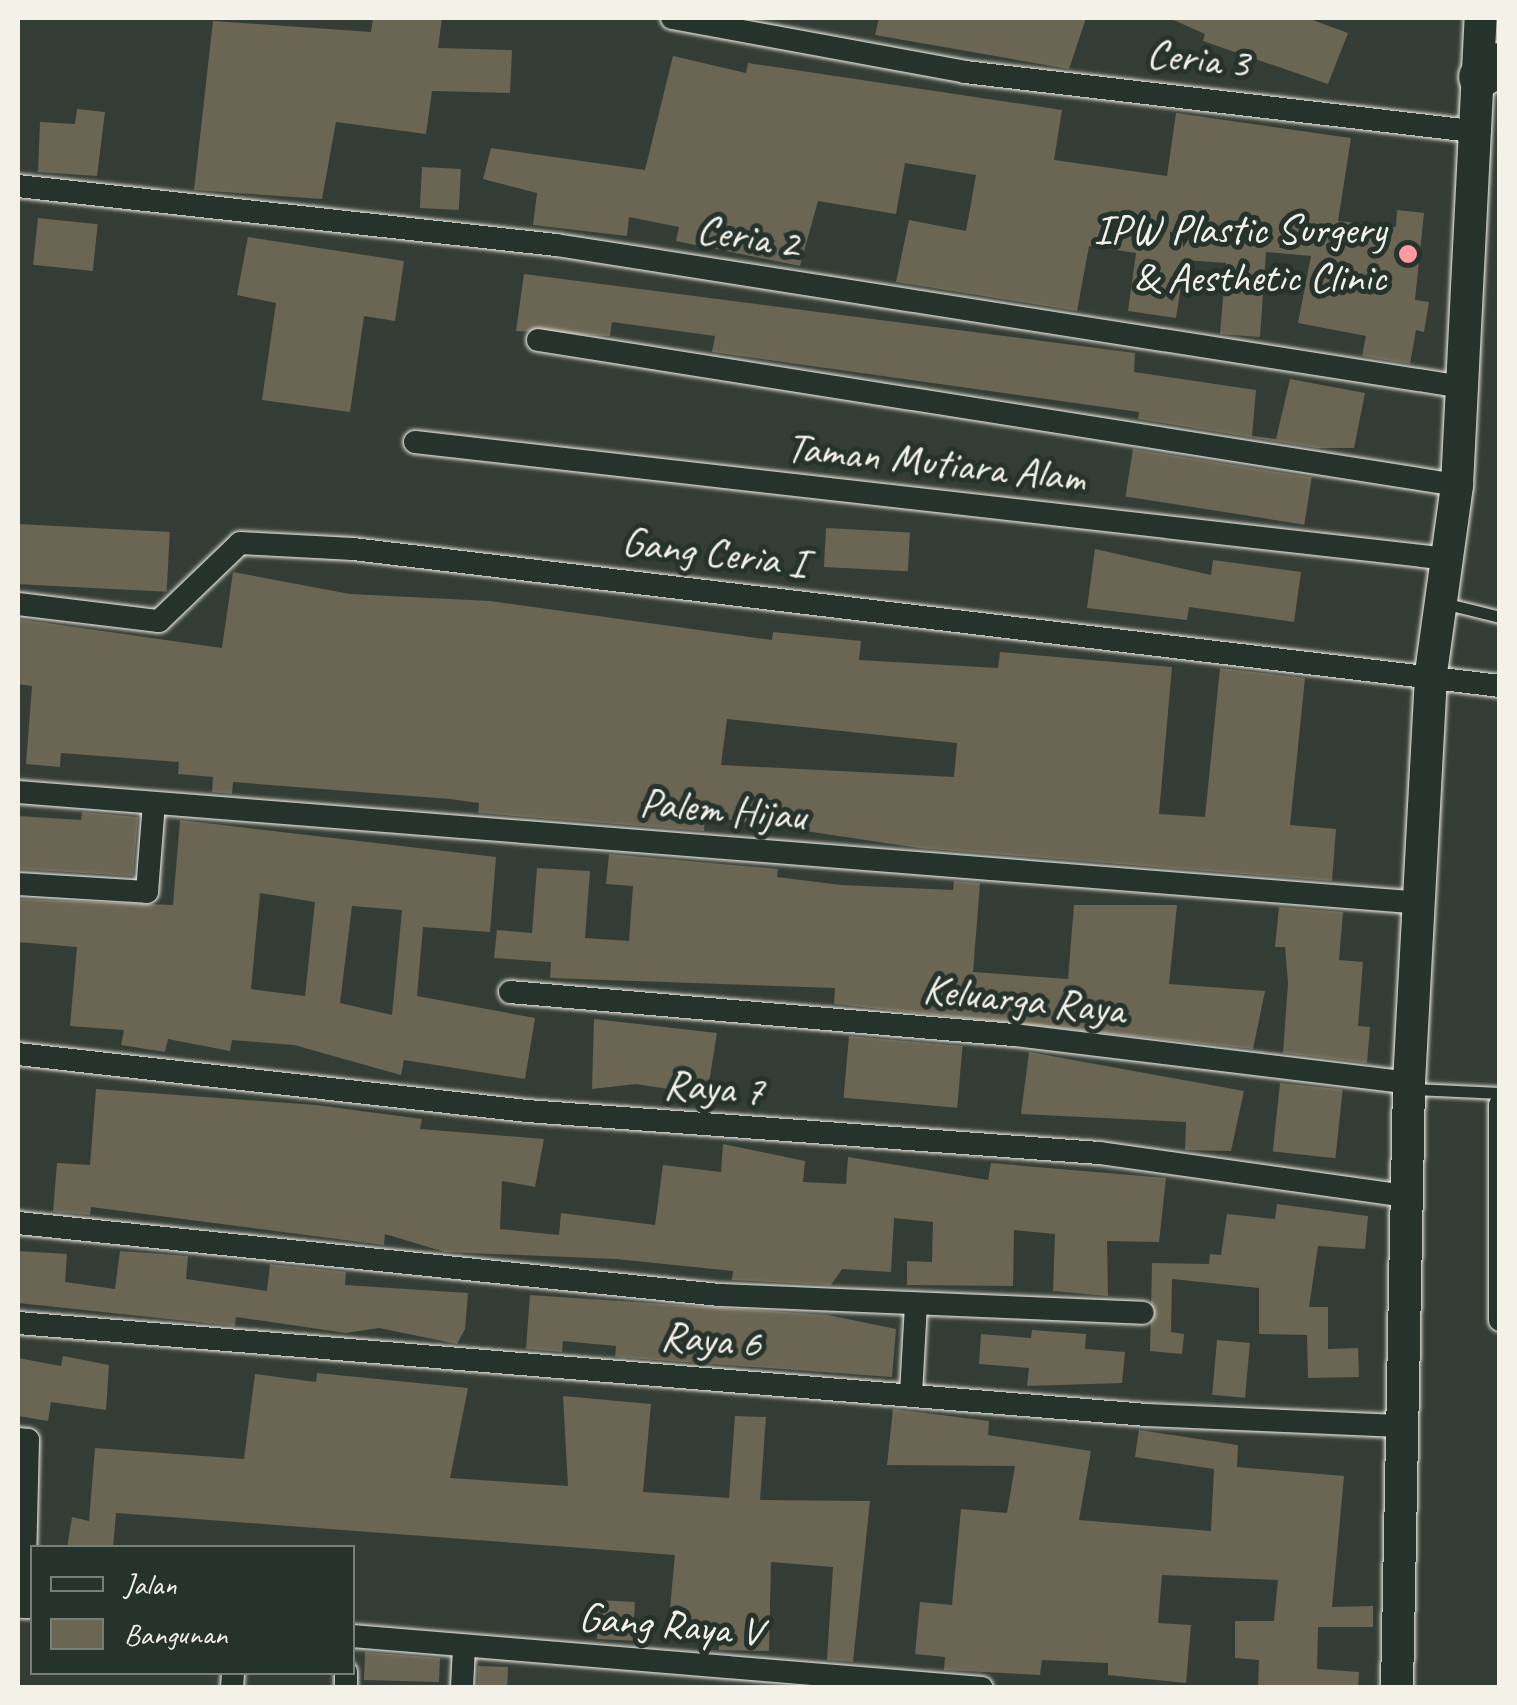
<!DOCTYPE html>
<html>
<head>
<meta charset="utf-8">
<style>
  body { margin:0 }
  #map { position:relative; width:1517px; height:1705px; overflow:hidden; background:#343d35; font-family:Caveat,sans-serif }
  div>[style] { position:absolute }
  .building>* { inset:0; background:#6b6554; transform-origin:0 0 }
  .roads { filter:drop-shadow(0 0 2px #f4f1e8) drop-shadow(0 0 2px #f4f1e8) }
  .lane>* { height:11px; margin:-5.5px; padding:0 5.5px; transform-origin:5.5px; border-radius:5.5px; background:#26332d }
  .street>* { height:22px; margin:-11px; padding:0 11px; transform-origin:11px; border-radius:11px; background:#26332d }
  .secondary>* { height:32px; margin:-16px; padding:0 16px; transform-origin:16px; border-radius:16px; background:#26332d }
  .highway>* { height:42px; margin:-21px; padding:0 21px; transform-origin:21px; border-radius:21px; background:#26332d }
  .dots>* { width:28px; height:28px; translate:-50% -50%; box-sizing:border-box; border:5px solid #26332d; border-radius:50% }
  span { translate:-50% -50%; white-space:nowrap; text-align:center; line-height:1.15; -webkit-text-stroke:10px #26332d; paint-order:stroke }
  .street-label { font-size:42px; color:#f4f1e8 }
  .poi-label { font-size:42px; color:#f4f1e8 }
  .right { translate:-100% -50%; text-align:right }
  .frame { position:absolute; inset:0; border:20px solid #f4f1e8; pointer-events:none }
  .legend { position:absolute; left:30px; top:1545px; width:325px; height:130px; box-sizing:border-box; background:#26332d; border:2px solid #787f78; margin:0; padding:12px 18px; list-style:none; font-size:30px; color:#f4f1e8 }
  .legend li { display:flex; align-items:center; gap:20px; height:50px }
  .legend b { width:50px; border:2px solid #787f78 }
</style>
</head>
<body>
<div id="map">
  <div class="building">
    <div style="clip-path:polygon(373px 18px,442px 18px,438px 48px,512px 50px,510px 93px,432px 91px,426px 134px,336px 122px,322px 199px,194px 190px,213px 21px,371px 32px)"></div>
    <div style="clip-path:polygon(879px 18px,1086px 18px,1069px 69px,875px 35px)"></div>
    <div style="clip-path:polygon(1169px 18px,1307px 18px,1348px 33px,1328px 84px,1203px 41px,1205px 34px)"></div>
    <div style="clip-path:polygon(673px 56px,746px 73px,748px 63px,1062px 110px,1054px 160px,1167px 176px,1176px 113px,1351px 138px,1338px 221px,1396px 227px,1397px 210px,1424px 213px,1415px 300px,1429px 302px,1424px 332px,1416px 330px,1410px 364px,1362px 356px,1366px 336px,1298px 323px,1311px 256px,1266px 252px,1260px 337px,1220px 334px,1226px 263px,1185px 260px,1176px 318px,1128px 311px,1136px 253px,1089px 246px,1077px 311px,896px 282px,909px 220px,966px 231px,976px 175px,905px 163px,896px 214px,818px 201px,800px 266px,676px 241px,679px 227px,629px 217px,627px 236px,533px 225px,537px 193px,483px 179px,491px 148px,645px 170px)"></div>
    <div style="clip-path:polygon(77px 109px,105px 112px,97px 176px,38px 172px,40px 122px,75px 124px)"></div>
    <div style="left:422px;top:167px;width:39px;height:41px;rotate:3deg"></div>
    <div style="left:38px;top:218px;width:60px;height:47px;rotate:6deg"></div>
    <div style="clip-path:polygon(248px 237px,404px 261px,395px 321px,364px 316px,350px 412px,262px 400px,276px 303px,237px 295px)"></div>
    <div style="clip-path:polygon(524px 274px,1135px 353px,1134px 372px,1256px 390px,1252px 436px,1276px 439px,1290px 379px,1365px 393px,1354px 448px,1317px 448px,1138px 419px,1139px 412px,712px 352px,715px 336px,612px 322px,610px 336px,516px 331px)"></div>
    <div style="left:1133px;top:449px;width:181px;height:48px;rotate:9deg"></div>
    <div style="left:18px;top:524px;width:152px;height:60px;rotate:3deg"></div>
    <div style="left:826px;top:528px;width:84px;height:39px;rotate:3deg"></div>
    <div style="clip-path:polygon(1095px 549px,1211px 575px,1213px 560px,1301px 572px,1294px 622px,1189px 607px,1187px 620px,1087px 608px)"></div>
    <div style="clip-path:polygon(evenodd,233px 572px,350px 594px,490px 601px,772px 640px,773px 632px,861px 641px,859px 660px,998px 668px,1000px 652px,1172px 667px,1159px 814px,1205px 817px,1220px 668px,1305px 678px,1290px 825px,1336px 829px,1332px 881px,919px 848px,705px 816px,704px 831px,478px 813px,479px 803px,450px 799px,233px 782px,232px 794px,212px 792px,213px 777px,178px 774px,179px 762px,61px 753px,60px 767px,26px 764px,32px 686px,18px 684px,18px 619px,222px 648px,233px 572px,727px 719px,957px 743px,954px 777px,721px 765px,727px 719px)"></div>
    <div style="clip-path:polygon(82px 812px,138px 817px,133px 876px,18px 869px,18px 816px,81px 820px)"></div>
    <div style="clip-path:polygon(evenodd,180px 820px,496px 857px,490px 932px,423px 927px,417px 996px,535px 1018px,525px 1079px,404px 1060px,401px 1075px,294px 1045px,232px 1040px,230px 1051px,168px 1039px,165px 1052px,121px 1045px,124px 1030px,70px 1026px,77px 947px,18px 942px,18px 899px,173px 905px,180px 820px,260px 893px,315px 902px,305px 996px,251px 989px,260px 893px,180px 820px,352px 906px,402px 910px,392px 1015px,340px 1003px,352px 906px)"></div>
    <div style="clip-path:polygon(609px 854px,778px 869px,777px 877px,841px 885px,953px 890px,954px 881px,980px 883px,973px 972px,1068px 979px,1074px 905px,1177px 905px,1169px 984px,1265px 991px,1253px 1049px,834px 1004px,835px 988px,550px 978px,551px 962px,494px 958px,497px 930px,532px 933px,537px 868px,590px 871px,585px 938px,629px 941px,633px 886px,606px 884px)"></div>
    <div style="clip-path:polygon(1279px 907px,1343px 912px,1339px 960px,1363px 962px,1358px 1026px,1370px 1027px,1367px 1063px,1283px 1053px,1288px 983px,1285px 947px,1275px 947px)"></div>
    <div style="clip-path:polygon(594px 1019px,717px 1033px,707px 1095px,636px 1084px,592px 1089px)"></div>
    <div style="left:849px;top:1036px;width:114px;height:62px;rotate:5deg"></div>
    <div style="clip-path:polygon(1029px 1052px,1244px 1091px,1231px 1151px,1185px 1150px,1186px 1122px,1021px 1114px)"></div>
    <div style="left:1280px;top:1083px;width:63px;height:69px;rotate:6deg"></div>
    <div style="clip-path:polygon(96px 1089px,316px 1105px,422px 1119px,420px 1129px,544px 1139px,535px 1187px,502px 1181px,500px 1229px,559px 1235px,561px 1213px,655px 1225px,663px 1165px,721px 1172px,723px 1144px,805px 1161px,803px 1182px,846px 1184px,848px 1157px,988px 1180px,991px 1163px,1166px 1178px,1159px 1242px,1107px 1241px,1108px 1296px,1053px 1291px,1055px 1234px,1014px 1230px,1013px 1286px,907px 1285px,907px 1261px,932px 1262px,933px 1222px,894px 1218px,891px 1272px,842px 1269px,831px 1285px,732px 1280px,733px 1271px,616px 1259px,445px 1252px,385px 1234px,384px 1245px,91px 1207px,90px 1215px,53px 1212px,57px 1163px,90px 1165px)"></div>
    <div style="clip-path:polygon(1277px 1204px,1368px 1216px,1365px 1249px,1318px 1246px,1309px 1307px,1328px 1307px,1328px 1349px,1358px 1348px,1359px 1377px,1308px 1378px,1307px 1335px,1259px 1334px,1259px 1288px,1172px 1279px,1171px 1332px,1184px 1334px,1182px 1354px,1150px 1351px,1152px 1263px,1209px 1264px,1210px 1254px,1221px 1255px,1227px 1214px,1275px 1219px)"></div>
    <div style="clip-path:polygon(18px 1251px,67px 1254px,65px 1282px,115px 1289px,120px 1251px,188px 1256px,186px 1279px,267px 1291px,270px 1264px,346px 1272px,345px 1285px,468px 1293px,465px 1329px,457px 1344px,379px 1328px,346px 1333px,236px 1317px,235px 1326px,18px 1303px)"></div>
    <div style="clip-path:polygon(530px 1295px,828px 1315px,896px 1329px,892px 1377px,615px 1357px,616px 1346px,563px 1341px,562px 1352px,526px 1349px)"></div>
    <div style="clip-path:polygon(1032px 1330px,1086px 1334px,1085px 1349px,1125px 1352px,1122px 1383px,1027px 1386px,1029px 1368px,979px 1364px,981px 1334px,1031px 1338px)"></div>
    <div style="left:1217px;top:1340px;width:33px;height:55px;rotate:5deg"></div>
    <div style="clip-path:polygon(63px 1356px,109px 1365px,106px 1410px,51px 1402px,48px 1421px,18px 1416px,18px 1358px,61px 1366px)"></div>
    <div style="clip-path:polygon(317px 1373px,468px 1388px,450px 1478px,568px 1486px,563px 1396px,651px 1404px,643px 1492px,729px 1498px,735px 1416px,766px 1417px,760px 1500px,870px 1501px,853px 1662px,827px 1660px,833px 1567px,771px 1562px,769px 1651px,719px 1650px,719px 1624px,669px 1619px,675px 1555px,116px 1513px,113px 1548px,67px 1548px,72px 1517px,89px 1521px,95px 1448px,244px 1459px,255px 1374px,316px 1382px)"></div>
    <div style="clip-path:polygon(893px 1409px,989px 1421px,988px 1435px,1091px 1451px,1079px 1520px,1211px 1531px,1214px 1469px,1135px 1457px,1139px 1430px,1238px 1445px,1237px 1467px,1344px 1476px,1332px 1607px,1373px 1606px,1373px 1627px,1318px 1627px,1317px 1669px,1359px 1672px,1358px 1688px,1258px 1688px,1259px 1660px,1235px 1658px,1235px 1621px,1274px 1621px,1278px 1580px,1162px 1575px,1158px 1623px,1191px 1625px,1186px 1683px,1108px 1675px,1108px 1663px,1042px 1660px,1040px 1675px,944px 1670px,945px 1657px,915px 1654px,920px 1602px,952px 1605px,961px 1509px,1007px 1513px,1015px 1466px,887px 1465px)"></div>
    <div style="left:599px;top:1600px;width:36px;height:39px;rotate:3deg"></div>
    <div style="clip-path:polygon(365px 1652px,440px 1658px,439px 1682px,364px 1680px)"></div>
    <div style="left:478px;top:1666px;width:30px;height:22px;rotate:2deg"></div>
  </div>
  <div class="roads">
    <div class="lane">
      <div style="left:1447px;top:604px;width:55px;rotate:13.8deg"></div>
      <div style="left:1414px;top:1089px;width:86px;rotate:2.7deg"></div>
    </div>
    <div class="street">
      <div style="left:672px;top:18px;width:298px;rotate:10.4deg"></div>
      <div style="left:965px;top:72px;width:518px;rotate:6.65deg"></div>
      <div style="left:18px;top:186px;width:541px;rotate:6.26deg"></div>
      <div style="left:556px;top:245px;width:918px;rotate:8.9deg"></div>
      <div style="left:538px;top:340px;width:930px;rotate:8.97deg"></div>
      <div style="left:415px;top:442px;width:1041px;rotate:6.46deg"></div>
      <div style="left:18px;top:604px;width:142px;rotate:6.9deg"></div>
      <div style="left:159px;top:621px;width:112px;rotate:-43.9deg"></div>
      <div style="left:240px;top:543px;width:113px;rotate:3deg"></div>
      <div style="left:353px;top:549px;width:1155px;rotate:6.81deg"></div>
      <div style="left:18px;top:792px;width:1409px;rotate:4.52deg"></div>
      <div style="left:18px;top:884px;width:129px;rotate:3.5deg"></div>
      <div style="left:147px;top:892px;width:89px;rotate:-85.5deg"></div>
      <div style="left:510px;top:992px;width:506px;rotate:4.88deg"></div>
      <div style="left:1014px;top:1035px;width:398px;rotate:6.9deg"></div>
      <div style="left:18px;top:1054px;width:512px;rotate:6.39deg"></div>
      <div style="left:527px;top:1111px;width:574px;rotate:4.2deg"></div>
      <div style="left:1099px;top:1153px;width:310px;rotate:8deg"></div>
      <div style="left:1500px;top:1105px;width:215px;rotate:90deg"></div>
      <div style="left:18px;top:1223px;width:706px;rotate:5.86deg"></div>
      <div style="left:720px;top:1295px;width:423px;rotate:2.4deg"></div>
      <div style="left:18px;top:1323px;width:1132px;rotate:4.66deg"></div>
      <div style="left:1146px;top:1415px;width:254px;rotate:2.5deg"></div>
      <div style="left:911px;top:1394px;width:89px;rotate:-86.8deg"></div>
      <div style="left:18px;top:1439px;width:10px;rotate:6deg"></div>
      <div style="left:28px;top:1440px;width:167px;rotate:91.4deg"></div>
      <div style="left:24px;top:1607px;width:8px"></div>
      <div style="left:352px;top:1636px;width:632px;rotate:4.72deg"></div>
      <div style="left:232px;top:1688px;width:16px;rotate:-86deg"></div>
      <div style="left:346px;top:1688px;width:16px;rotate:-90deg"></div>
      <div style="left:462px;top:1688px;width:41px;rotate:-87.2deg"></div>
    </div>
    <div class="secondary">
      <div style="left:1397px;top:1688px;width:605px;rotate:-88.86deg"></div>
      <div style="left:1409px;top:1083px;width:411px;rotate:-86.9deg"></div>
      <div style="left:1431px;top:673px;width:190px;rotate:-82.1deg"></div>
      <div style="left:1457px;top:485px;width:468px;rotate:-87.1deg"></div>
    </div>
    <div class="highway">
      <div style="left:1480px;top:77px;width:24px;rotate:-33deg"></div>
    </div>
  </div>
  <div class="dots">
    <div style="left:1408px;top:254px;background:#ff9aa2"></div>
  </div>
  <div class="street-label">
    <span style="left:1198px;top:59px;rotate:6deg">Ceria 3</span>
    <span style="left:748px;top:237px;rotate:9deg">Ceria 2</span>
    <span style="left:936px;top:463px;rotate:6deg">Taman Mutiara Alam</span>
    <span style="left:714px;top:553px;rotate:7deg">Gang Ceria I</span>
    <span style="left:723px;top:810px;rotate:5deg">Palem Hijau</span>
    <span style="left:1024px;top:1000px;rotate:6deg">Keluarga Raya</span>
    <span style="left:714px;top:1088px;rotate:4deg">Raya 7</span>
    <span style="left:711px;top:1340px;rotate:5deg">Raya 6</span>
    <span style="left:670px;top:1625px;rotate:5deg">Gang Raya V</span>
  </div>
  <div class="poi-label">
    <span class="right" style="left:1386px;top:254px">IPW Plastic Surgery<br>&amp; Aesthetic Clinic</span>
  </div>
  <div class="frame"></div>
  <ul class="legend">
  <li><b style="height:12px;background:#26332d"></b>Jalan</li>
  <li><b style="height:28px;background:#6b6554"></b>Bangunan</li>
  </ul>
</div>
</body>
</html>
